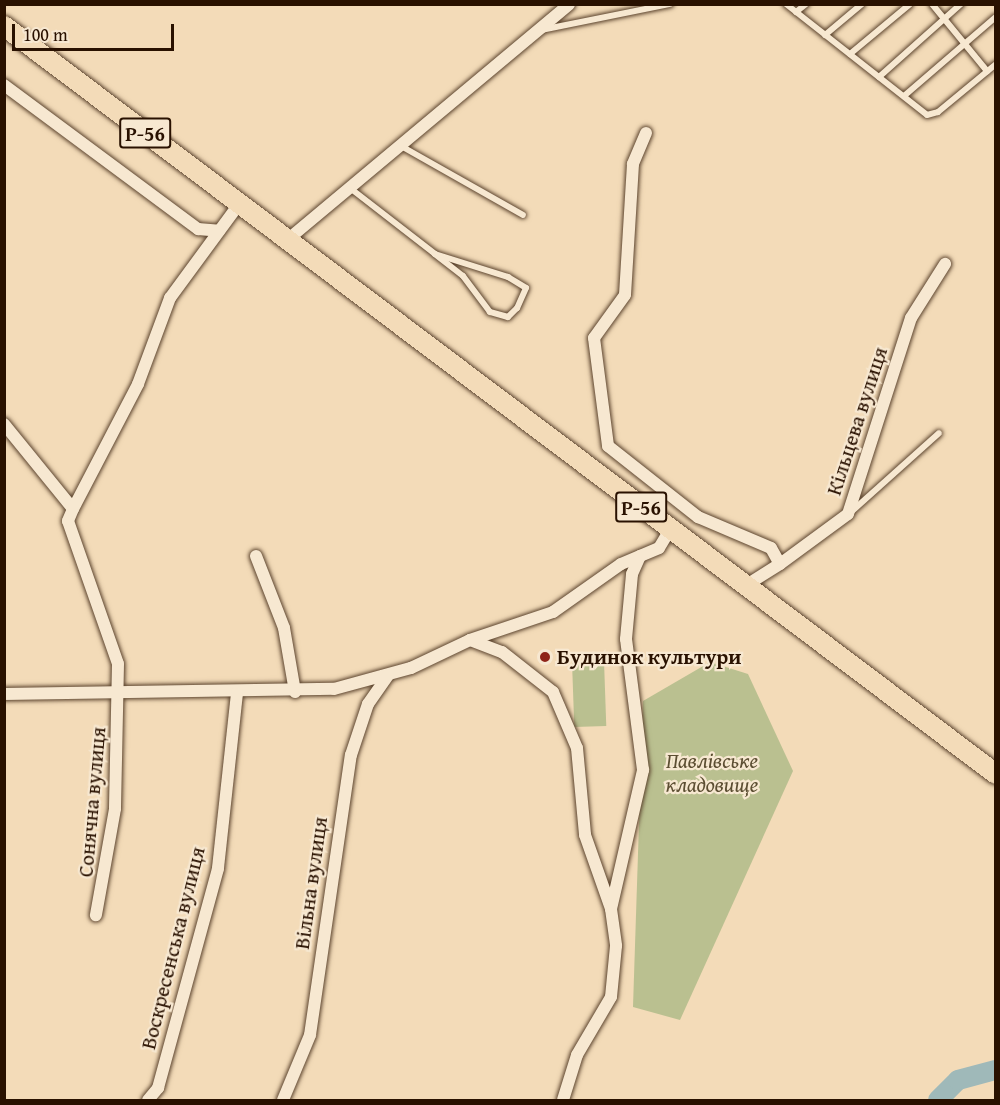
<!DOCTYPE html>
<html>
<head>
<meta charset="utf-8">
<style>
  body { margin:0 }
  #map { position:relative; width:1000px; height:1105px; overflow:hidden; background:#f3dbb8; font-family:"Gentium Book Plus",serif }
  div>[style] { position:absolute }
  .green>* { inset:0; background:#bac090; transform-origin:0 0 }
  .river>* { height:20px; margin:-10px; padding:0 10px; transform-origin:10px; border-radius:10px; background:#9fb9b9 }
  .roads { filter:drop-shadow(0 0 2px #5c442e) drop-shadow(0 0 2px #5c442e) }
  .service>* { height:6px; margin:-3px; padding:0 3px; transform-origin:3px; border-radius:3px; background:#f7e8d1 }
  .minor>* { height:12px; margin:-6px; padding:0 6px; transform-origin:6px; border-radius:6px; background:#f7e8d1 }
  .primary>* { height:20px; margin:-10px; padding:0 10px; transform-origin:10px; border-radius:10px; background:#f3dbb8 }
  .dots>* { width:16px; height:16px; translate:-50% -50%; box-sizing:border-box; border:3px solid #f7e8d1; border-radius:50% }
  span { translate:-50% -50%; white-space:nowrap; text-align:center; line-height:1.15; -webkit-text-stroke:4.5px #f7e8d1; paint-order:stroke }
  .shield-label span { padding:2px 4px; background:#f7e8d1; border:2px solid; border-radius:4px; -webkit-text-stroke-width:0 }
  .shield-label { font-size:20px; color:#291100; font-weight:700 }
  .street-label { font-size:21px; color:#291100 }
  .poi-label { font-size:21px; color:#291100; font-weight:700 }
  .left { translate:0 -50%; text-align:left }
  .park-label { font-size:21px; color:#5c4e32; font-style:italic }
  .frame { position:absolute; inset:0; border:6px solid #291100; pointer-events:none }
  .scale { position:absolute; left:12px; top:24px; width:162px; height:27px; box-sizing:border-box; border:3px solid #291100; border-top:0; padding-left:8px; font-size:18px; line-height:21px; white-space:nowrap; color:#291100; -webkit-text-stroke:4px #f7e8d1; paint-order:stroke }
</style>
</head>
<body>
<div id="map">
  <div class="green">
    <div style="left:604px;top:661px;width:65px;height:32px;rotate:88deg"></div>
    <div style="clip-path:polygon(710px 662px,748px 674px,793px 771px,680px 1020px,633px 1007px,643px 701px)"></div>
  </div>
  <div class="river">
    <div style="left:938px;top:1100px;width:28px;rotate:-45deg"></div>
    <div style="left:958px;top:1080px;width:39px;rotate:-15deg"></div>
  </div>
  <div class="roads">
    <div class="service">
      <div style="left:786px;top:4px;width:179px;rotate:38.2deg"></div>
      <div style="left:927px;top:115px;width:11px;rotate:-15deg"></div>
      <div style="left:938px;top:112px;width:75px;rotate:-39.6deg"></div>
      <div style="left:932px;top:4px;width:87px;rotate:50.6deg"></div>
      <div style="left:796px;top:12px;width:13px;rotate:-39deg"></div>
      <div style="left:541px;top:30px;width:132px;rotate:-11.4deg"></div>
      <div style="left:825px;top:35px;width:48px;rotate:-40deg"></div>
      <div style="left:850px;top:54px;width:78px;rotate:-39.8deg"></div>
      <div style="left:879px;top:77px;width:110px;rotate:-41.7deg"></div>
      <div style="left:904px;top:96px;width:121px;rotate:-40.7deg"></div>
      <div style="left:401px;top:146px;width:140px;rotate:29.5deg"></div>
      <div style="left:350px;top:188px;width:108px;rotate:37.8deg"></div>
      <div style="left:435px;top:254px;width:77px;rotate:17.5deg"></div>
      <div style="left:508px;top:277px;width:21px;rotate:31deg"></div>
      <div style="left:526px;top:288px;width:22px;rotate:114deg"></div>
      <div style="left:517px;top:308px;width:13px;rotate:135deg"></div>
      <div style="left:508px;top:317px;width:19px;rotate:-164deg"></div>
      <div style="left:490px;top:312px;width:45px;rotate:-126.9deg"></div>
      <div style="left:463px;top:276px;width:36px;rotate:-142deg"></div>
      <div style="left:851px;top:512px;width:118px;rotate:-41.9deg"></div>
    </div>
    <div class="minor">
      <div style="left:4px;top:85px;width:242px;rotate:36.6deg"></div>
      <div style="left:198px;top:229px;width:21px;rotate:5deg"></div>
      <div style="left:646px;top:133px;width:34px;rotate:113deg"></div>
      <div style="left:633px;top:164px;width:131px;rotate:93.5deg"></div>
      <div style="left:625px;top:295px;width:53px;rotate:125.8deg"></div>
      <div style="left:594px;top:338px;width:109px;rotate:82.6deg"></div>
      <div style="left:608px;top:446px;width:115px;rotate:38.3deg"></div>
      <div style="left:698px;top:517px;width:79px;rotate:23deg"></div>
      <div style="left:771px;top:548px;width:18px;rotate:61deg"></div>
      <div style="left:780px;top:564px;width:84px;rotate:-36.3deg"></div>
      <div style="left:848px;top:514px;width:206px;rotate:-72.2deg"></div>
      <div style="left:911px;top:318px;width:64px;rotate:-57.8deg"></div>
      <div style="left:286px;top:241px;width:369px;rotate:-39.9deg"></div>
      <div style="left:4px;top:424px;width:109px;rotate:50.9deg"></div>
      <div style="left:73px;top:509px;width:13px;rotate:113deg"></div>
      <div style="left:68px;top:521px;width:151px;rotate:70.7deg"></div>
      <div style="left:118px;top:664px;width:145px;rotate:91.2deg"></div>
      <div style="left:115px;top:809px;width:108px;rotate:100.2deg"></div>
      <div style="left:73px;top:509px;width:141px;rotate:-62.5deg"></div>
      <div style="left:138px;top:384px;width:92px;rotate:-69.6deg"></div>
      <div style="left:170px;top:298px;width:117px;rotate:-53.7deg"></div>
      <div style="left:256px;top:556px;width:77px;rotate:68.7deg"></div>
      <div style="left:284px;top:628px;width:65px;rotate:80.2deg"></div>
      <div style="left:745px;top:586px;width:41px;rotate:-32.2deg"></div>
      <div style="left:470px;top:640px;width:34px;rotate:21deg"></div>
      <div style="left:502px;top:652px;width:65px;rotate:38.1deg"></div>
      <div style="left:553px;top:692px;width:61px;rotate:66.8deg"></div>
      <div style="left:577px;top:748px;width:87px;rotate:84.7deg"></div>
      <div style="left:585px;top:835px;width:78px;rotate:70.6deg"></div>
      <div style="left:611px;top:909px;width:37px;rotate:82deg"></div>
      <div style="left:616px;top:946px;width:51px;rotate:95.6deg"></div>
      <div style="left:611px;top:997px;width:67px;rotate:120.4deg"></div>
      <div style="left:577px;top:1055px;width:47px;rotate:107.3deg"></div>
      <div style="left:4px;top:694px;width:330px;rotate:-0.9deg"></div>
      <div style="left:334px;top:689px;width:80px;rotate:-15.3deg"></div>
      <div style="left:411px;top:668px;width:65px;rotate:-25.4deg"></div>
      <div style="left:470px;top:640px;width:88px;rotate:-18.6deg"></div>
      <div style="left:553px;top:612px;width:83px;rotate:-35.2deg"></div>
      <div style="left:621px;top:564px;width:41px;rotate:-22.8deg"></div>
      <div style="left:659px;top:548px;width:21px;rotate:-59deg"></div>
      <div style="left:611px;top:909px;width:143px;rotate:-77deg"></div>
      <div style="left:643px;top:770px;width:132px;rotate:-97.4deg"></div>
      <div style="left:626px;top:639px;width:65px;rotate:-84.7deg"></div>
      <div style="left:632px;top:574px;width:20px;rotate:-66deg"></div>
      <div style="left:148px;top:1100px;width:16px;rotate:-50deg"></div>
      <div style="left:158px;top:1088px;width:228px;rotate:-74.7deg"></div>
      <div style="left:218px;top:868px;width:175px;rotate:-83.8deg"></div>
      <div style="left:283px;top:1100px;width:70px;rotate:-67.4deg"></div>
      <div style="left:310px;top:1035px;width:283px;rotate:-81.7deg"></div>
      <div style="left:351px;top:755px;width:54px;rotate:-71.6deg"></div>
      <div style="left:368px;top:704px;width:35px;rotate:-55deg"></div>
    </div>
    <div class="primary">
      <div style="left:4px;top:26px;width:1242px;rotate:37.02deg"></div>
    </div>
  </div>
  <div class="dots">
    <div style="left:545px;top:657px;background:#8f2418"></div>
  </div>
  <div class="shield-label">
    <span style="left:145px;top:133px">Р-56</span>
    <span style="left:641px;top:507px">Р-56</span>
  </div>
  <div class="street-label">
    <span style="left:857px;top:421px;rotate:-72deg">Кільцева вулиця</span>
    <span style="left:92px;top:802px;rotate:-85deg">Сонячна вулиця</span>
    <span style="left:311px;top:883px;rotate:-82deg">Вільна вулиця</span>
    <span style="left:173px;top:948px;rotate:-76deg">Воскресенська вулиця</span>
  </div>
  <div class="poi-label">
    <span class="left" style="left:557px;top:657px">Будинок культури</span>
  </div>
  <div class="park-label">
    <span style="left:712px;top:773px">Павлівське<br>кладовище</span>
  </div>
  <div class="frame"></div>
  <div class="scale">100 m</div>
</div>
</body>
</html>
